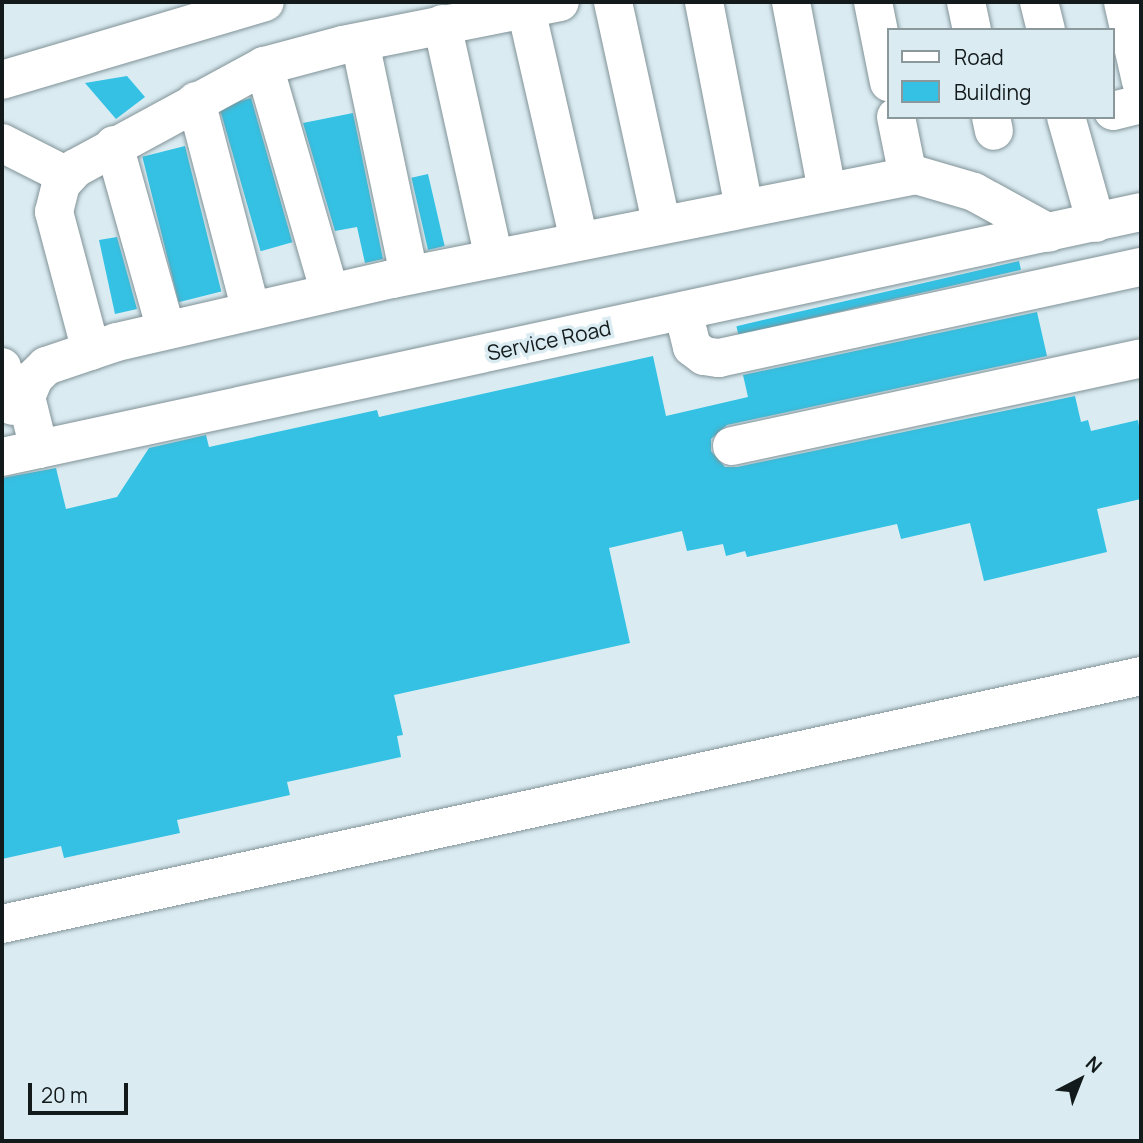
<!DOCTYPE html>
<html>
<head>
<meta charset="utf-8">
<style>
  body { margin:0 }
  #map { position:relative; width:1143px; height:1143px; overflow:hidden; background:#daecf2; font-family:Manrope,sans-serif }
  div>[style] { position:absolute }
  .building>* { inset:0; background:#34c1e3; transform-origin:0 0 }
  .roads { filter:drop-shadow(0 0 2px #819297) drop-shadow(0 0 2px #819297) }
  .minor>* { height:38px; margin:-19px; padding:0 19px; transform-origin:19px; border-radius:19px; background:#fff }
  span { translate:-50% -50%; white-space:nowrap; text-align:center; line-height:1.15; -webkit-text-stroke:7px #daecf2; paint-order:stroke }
  .street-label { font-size:21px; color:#131a1c }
  .frame { position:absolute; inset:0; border:4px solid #131a1c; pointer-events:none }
  .legend { position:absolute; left:887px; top:28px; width:228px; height:91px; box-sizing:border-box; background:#daecf2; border:2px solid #8a989c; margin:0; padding:9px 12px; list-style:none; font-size:21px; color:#131a1c }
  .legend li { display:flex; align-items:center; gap:14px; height:35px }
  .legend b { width:35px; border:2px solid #8a989c }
  .north { position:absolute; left:1045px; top:1045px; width:70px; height:70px; -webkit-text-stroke:5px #daecf2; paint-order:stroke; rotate:42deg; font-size:19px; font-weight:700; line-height:28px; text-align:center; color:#131a1c }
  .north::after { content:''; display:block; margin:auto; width:24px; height:32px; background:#131a1c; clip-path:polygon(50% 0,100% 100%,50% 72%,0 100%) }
  .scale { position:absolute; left:28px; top:1083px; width:100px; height:32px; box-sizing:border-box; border:4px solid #131a1c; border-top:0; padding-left:9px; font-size:21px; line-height:24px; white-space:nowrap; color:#131a1c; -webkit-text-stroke:5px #daecf2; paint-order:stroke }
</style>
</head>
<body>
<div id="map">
  <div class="building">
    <div style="clip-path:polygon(127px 76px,145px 97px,116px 119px,85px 83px)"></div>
    <div style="left:251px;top:98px;width:150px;height:33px;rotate:74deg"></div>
    <div style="clip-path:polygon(353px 113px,383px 259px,365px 263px,357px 227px,335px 231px,303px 123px)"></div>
    <div style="left:185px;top:146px;width:150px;height:44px;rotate:76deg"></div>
    <div style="left:428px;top:174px;width:74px;height:17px;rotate:77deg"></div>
    <div style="clip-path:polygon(117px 237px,137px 309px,115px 314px,99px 240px)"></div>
    <div style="left:1019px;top:261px;width:9px;height:290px;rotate:77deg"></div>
    <div style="clip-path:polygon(1037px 312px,1047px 356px,727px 425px,711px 439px,711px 451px,725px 467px,737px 467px,1075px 396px,1081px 422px,1088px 420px,1091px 431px,1138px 420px,1141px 437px,1141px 499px,1097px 509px,1107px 552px,984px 581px,970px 523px,901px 539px,897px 524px,747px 557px,745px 551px,726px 556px,723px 544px,687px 551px,682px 531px,609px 548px,630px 643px,394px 695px,403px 735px,397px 736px,401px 757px,287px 782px,290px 795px,177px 820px,180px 833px,64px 858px,61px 846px,2px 859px,2px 478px,56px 468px,66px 509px,117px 497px,149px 448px,206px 435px,209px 447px,377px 410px,379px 417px,653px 356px,666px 416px,748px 397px,743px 375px)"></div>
  </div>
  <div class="roads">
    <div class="minor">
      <div style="left:613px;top:2px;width:226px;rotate:77.7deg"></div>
      <div style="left:704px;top:2px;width:209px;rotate:79deg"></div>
      <div style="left:791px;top:2px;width:192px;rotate:79.2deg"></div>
      <div style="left:873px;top:2px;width:82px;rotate:78.7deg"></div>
      <div style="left:966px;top:2px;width:29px;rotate:78deg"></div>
      <div style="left:1039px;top:2px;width:29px;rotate:76deg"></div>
      <div style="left:1123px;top:2px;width:81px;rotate:77.2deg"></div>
      <div style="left:526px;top:9px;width:237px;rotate:77.1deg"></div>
      <div style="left:442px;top:24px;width:240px;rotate:77.5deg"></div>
      <div style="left:360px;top:42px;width:238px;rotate:78.1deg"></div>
      <div style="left:264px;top:66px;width:236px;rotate:73.8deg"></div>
      <div style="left:2px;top:80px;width:274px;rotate:-16.5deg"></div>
      <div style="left:196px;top:101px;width:216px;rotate:75.3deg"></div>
      <div style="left:1113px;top:111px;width:29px;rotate:-14deg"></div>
      <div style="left:896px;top:117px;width:60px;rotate:78.5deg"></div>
      <div style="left:991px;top:117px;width:14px;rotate:78deg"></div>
      <div style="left:1066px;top:117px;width:110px;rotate:74.2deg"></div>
      <div style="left:2px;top:143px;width:73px;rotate:26.9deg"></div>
      <div style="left:114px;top:145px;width:192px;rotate:74.3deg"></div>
      <div style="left:683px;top:311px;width:37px;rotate:76deg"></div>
      <div style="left:692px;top:347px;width:15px;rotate:37deg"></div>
      <div style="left:704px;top:356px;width:15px;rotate:8deg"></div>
      <div style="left:719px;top:358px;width:432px;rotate:-12.2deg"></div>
      <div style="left:91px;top:351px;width:144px;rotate:-104.9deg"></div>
      <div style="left:54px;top:212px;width:29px;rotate:-76deg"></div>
      <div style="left:61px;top:184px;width:22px;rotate:-47deg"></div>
      <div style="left:76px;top:168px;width:214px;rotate:-28.5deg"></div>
      <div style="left:264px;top:66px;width:82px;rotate:-14.9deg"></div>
      <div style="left:343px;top:45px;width:221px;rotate:-11.2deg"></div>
      <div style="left:2px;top:367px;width:40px;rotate:75.6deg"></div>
      <div style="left:732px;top:446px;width:418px;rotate:-12.1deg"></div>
      <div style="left:39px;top:449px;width:54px;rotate:-104deg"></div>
      <div style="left:26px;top:397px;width:21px;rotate:-67deg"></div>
      <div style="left:34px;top:378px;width:17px;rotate:-45deg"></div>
      <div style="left:46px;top:366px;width:75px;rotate:-18.7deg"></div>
      <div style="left:117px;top:342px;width:282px;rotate:-12.9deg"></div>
      <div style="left:392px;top:279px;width:534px;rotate:-11.23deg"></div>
      <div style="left:916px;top:175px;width:60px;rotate:16.3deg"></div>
      <div style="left:974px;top:192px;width:85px;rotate:28.7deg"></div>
      <div style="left:2px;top:457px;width:1165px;rotate:-12.14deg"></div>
      <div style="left:2px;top:924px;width:1166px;rotate:-12.28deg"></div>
    </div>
  </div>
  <div class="street-label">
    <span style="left:549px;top:340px;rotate:-12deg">Service Road</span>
  </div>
  <div class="frame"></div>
  <ul class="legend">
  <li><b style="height:9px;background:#fff"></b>Road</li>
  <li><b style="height:19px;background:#34c1e3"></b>Building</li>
  </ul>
  <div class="north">N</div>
  <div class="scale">20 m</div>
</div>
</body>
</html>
